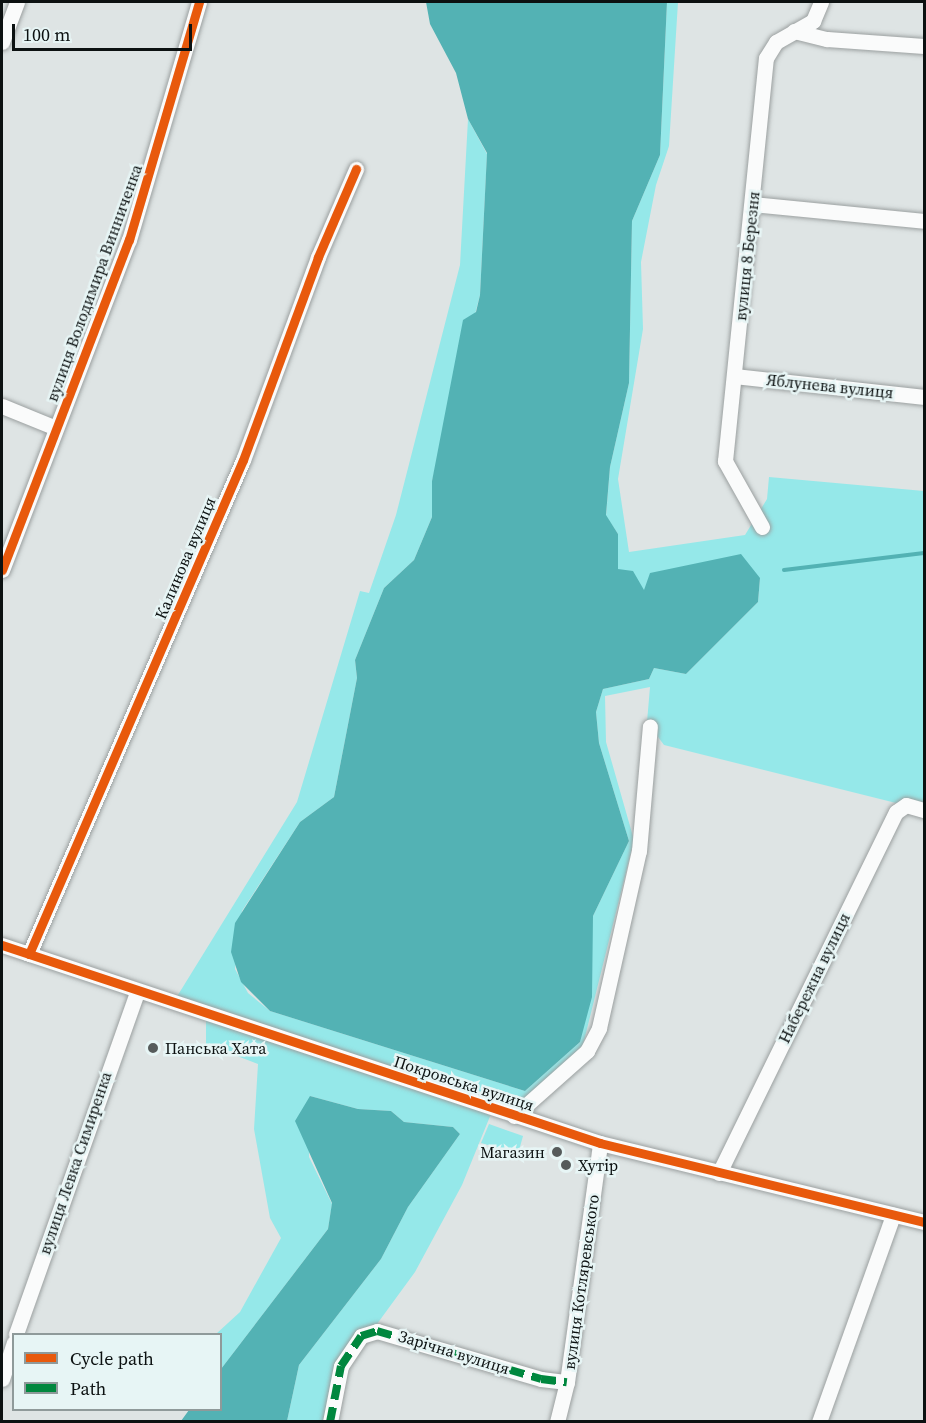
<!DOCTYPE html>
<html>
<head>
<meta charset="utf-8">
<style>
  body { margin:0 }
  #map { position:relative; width:926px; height:1423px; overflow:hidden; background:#dee4e4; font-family:"Source Serif 4",serif }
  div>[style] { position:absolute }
  .green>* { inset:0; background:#95e8e9 }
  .water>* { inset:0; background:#53b2b4 }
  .stream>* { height:4px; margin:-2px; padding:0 2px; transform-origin:2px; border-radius:2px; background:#53b2b4 }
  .roads { filter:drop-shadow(0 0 2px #9ba0a0) drop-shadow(0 0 2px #9ba0a0) }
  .minor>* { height:15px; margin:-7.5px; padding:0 7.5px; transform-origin:7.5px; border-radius:7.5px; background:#fafbfb }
  .quiet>* { height:8px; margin-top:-4px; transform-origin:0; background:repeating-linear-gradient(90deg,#00873e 0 15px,transparent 0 23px) }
  .cycleway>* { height:9px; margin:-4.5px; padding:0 4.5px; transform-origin:4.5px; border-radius:4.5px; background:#e8590c }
  .dots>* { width:16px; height:16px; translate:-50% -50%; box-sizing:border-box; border:3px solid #e7f5f5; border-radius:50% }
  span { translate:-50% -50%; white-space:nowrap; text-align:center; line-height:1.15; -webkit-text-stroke:5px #e7f5f5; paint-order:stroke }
  .street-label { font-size:16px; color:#0c1111 }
  .poi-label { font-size:16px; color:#0c1111 }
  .left { translate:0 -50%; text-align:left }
  .right { translate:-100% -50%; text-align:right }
  .frame { position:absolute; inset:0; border:3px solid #0c1111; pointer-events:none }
  .legend { position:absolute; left:12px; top:1333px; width:210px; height:78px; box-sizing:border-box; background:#e7f5f5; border:2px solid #8f9a9a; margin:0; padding:8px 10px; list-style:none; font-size:18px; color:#0c1111 }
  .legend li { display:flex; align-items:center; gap:12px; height:30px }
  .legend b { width:30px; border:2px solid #8f9a9a }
  .scale { position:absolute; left:12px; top:24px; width:180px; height:27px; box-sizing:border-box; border:3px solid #0c1111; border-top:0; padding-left:8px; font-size:18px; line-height:21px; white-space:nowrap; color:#0c1111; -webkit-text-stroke:4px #e7f5f5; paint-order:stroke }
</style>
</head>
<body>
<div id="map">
  <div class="green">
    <div style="clip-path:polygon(667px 2px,678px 2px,669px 146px,656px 185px,641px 262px,643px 329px,618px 479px,629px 552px,745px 535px,767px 499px,769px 477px,924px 491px,924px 810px,664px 745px,647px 722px,650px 687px,605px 696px,606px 742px,634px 840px,583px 1045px,514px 1116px,493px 1109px,462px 1185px,415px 1272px,377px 1324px,358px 1333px,326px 1421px,287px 1421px,299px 1365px,381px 1259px,408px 1207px,460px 1134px,453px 1127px,404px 1122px,391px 1111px,358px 1109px,310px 1096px,309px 1157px,332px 1204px,328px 1229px,221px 1369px,220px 1334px,216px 1334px,240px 1312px,281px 1238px,270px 1218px,254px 1129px,258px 1064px,206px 1044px,206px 1014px,173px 1003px,297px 802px,360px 591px,369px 593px,396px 515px,460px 265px,468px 119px,487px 154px,480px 295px,432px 481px,432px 517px,414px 560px,384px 588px,355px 660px,357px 678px,334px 797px,300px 822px,242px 911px,235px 969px,248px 993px,270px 1011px,525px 1091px,580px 1042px,593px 916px,629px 841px,599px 743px,596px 712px,603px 689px,649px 679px,654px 668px,686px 674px,758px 602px,760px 578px,644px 591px,618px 569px,618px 534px,606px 516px,610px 467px,629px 383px,632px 221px,660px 155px)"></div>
    <div style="clip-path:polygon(489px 1124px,523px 1136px,518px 1154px,481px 1143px)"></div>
  </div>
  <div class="water">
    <div style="clip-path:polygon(426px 2px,667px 2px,660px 155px,632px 221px,629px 383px,610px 467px,606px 515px,618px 534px,618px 569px,633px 571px,644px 590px,650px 573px,741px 554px,760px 578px,758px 602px,686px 674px,654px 668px,649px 679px,603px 689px,596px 712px,599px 743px,629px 841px,593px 916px,592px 997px,580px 1042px,525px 1091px,270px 1011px,241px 982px,231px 952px,235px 923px,300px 822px,334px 797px,357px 678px,355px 660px,384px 588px,414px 560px,432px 517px,432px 481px,463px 320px,476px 312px,480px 295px,487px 153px,468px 119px,456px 73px,430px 24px)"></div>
    <div style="clip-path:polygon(310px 1096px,358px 1109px,391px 1111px,404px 1122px,453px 1127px,460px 1134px,408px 1207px,381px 1259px,299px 1365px,287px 1421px,181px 1421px,189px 1410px,220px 1410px,221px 1369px,328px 1229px,332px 1203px,295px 1121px)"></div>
  </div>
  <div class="stream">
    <div style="left:784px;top:570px;width:141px;rotate:-6.9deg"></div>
  </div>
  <div class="roads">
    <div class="minor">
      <div style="left:794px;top:31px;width:34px;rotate:14deg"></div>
      <div style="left:827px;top:39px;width:97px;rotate:4.1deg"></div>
      <div style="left:2px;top:42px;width:43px;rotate:-69.4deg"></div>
      <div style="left:752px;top:204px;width:173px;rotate:5.6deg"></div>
      <div style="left:735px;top:376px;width:190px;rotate:6.3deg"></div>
      <div style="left:2px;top:406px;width:58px;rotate:22.2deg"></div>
      <div style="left:762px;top:527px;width:76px;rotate:-119.3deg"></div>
      <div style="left:725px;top:461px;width:405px;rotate:-84.2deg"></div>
      <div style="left:766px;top:58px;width:19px;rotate:-58deg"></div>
      <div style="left:776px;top:42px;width:43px;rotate:-29.6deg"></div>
      <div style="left:813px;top:21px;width:21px;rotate:-67deg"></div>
      <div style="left:2px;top:570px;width:354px;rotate:-69deg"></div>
      <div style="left:129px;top:240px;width:248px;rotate:-73.6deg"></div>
      <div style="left:2px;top:945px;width:630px;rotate:18.32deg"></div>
      <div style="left:600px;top:1143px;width:333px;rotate:13.7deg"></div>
      <div style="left:29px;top:954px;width:538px;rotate:-66.58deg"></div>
      <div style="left:243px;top:460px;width:216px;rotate:-69.7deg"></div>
      <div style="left:318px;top:257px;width:96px;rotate:-66.6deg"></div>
      <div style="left:514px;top:1116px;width:98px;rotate:-41.7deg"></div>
      <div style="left:587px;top:1051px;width:26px;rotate:-62deg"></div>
      <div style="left:599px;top:1028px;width:181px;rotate:-77.3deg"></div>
      <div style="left:639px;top:851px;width:125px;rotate:-85deg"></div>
      <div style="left:719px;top:1173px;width:402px;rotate:-63.9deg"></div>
      <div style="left:896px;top:812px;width:12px;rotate:-35deg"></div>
      <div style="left:906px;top:805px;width:19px;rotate:16deg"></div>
      <div style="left:16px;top:1334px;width:363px;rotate:-70.5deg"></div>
      <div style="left:2px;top:1379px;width:38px;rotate:-72deg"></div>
      <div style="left:330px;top:1422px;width:57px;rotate:-78.9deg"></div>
      <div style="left:341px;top:1366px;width:36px;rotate:-56deg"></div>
      <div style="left:361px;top:1336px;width:17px;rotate:-17deg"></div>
      <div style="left:377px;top:1331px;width:171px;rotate:16.3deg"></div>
      <div style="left:541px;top:1379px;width:26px;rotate:7deg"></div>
      <div style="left:557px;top:1422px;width:41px;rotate:-76deg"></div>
      <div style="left:567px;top:1382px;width:241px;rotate:-82.1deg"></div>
      <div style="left:819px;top:1422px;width:220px;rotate:-70.3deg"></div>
    </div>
  </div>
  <div class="quiet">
    <div style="left:330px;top:1422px;width:57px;rotate:-78.9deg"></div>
    <div style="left:341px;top:1366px;width:36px;rotate:-56deg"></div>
    <div style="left:361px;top:1336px;width:17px;rotate:-17deg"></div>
    <div style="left:377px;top:1331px;width:171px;rotate:16.3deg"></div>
    <div style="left:541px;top:1379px;width:26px;rotate:7deg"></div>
  </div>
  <div class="cycleway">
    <div style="left:2px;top:570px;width:354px;rotate:-69deg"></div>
    <div style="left:129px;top:240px;width:248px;rotate:-73.6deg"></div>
    <div style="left:2px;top:945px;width:630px;rotate:18.32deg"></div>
    <div style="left:600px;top:1143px;width:333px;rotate:13.7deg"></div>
    <div style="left:29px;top:954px;width:538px;rotate:-66.58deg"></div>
    <div style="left:243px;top:460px;width:216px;rotate:-69.7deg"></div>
    <div style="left:318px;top:257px;width:96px;rotate:-66.6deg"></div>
  </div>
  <div class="dots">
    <div style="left:153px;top:1048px;background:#565b5b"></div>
    <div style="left:557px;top:1152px;background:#565b5b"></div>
    <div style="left:566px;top:1165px;background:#565b5b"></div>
  </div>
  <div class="street-label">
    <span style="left:747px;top:256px;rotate:-84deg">вулиця 8 Березня</span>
    <span style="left:94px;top:283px;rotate:-70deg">вулиця Володимира Винниченка</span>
    <span style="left:830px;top:386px;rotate:6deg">Яблунева вулиця</span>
    <span style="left:185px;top:558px;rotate:-67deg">Калинова вулиця</span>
    <span style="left:814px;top:978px;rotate:-64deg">Набережна вулиця</span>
    <span style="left:464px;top:1083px;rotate:18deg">Покровська вулиця</span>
    <span style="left:75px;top:1163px;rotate:-71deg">вулиця Левка Симиренка</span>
    <span style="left:581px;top:1282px;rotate:-82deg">вулиця Котляревського</span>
    <span style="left:454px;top:1352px;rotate:17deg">Зарічна вулиця</span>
  </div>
  <div class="poi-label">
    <span class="left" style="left:165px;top:1048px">Панська Хата</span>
    <span class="right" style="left:545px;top:1152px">Магазин</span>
    <span class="left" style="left:578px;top:1165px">Хутір</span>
  </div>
  <div class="frame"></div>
  <ul class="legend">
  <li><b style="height:8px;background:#e8590c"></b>Cycle path</li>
  <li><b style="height:8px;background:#00873e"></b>Path</li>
  </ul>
  <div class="scale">100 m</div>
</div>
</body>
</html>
